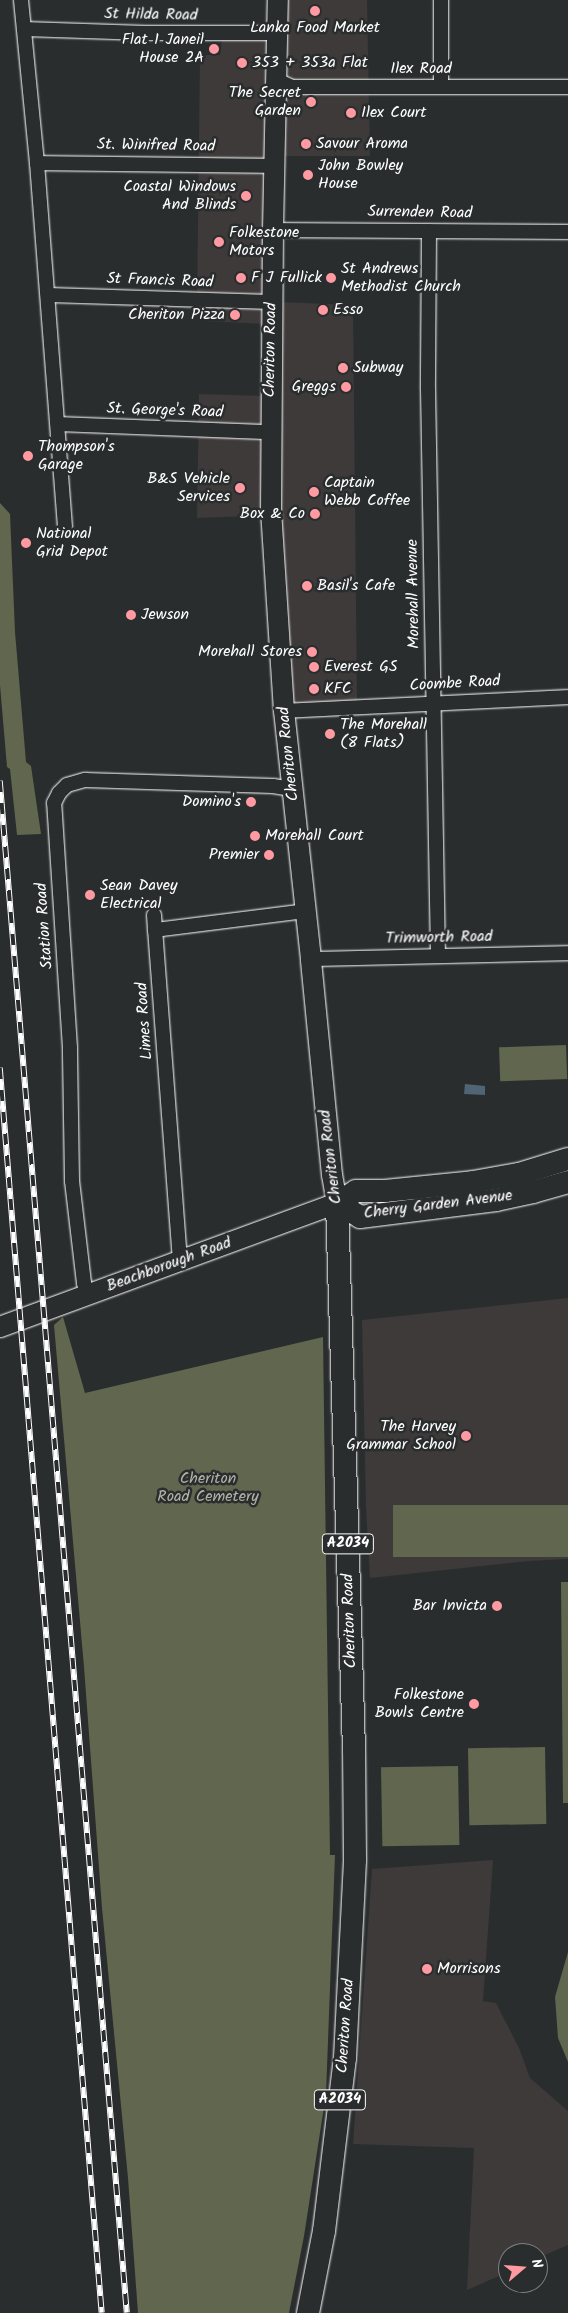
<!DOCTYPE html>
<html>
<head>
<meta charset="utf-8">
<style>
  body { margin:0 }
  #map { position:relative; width:568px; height:2313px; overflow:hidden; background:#2a2d2e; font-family:Kalam,sans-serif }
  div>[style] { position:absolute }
  .built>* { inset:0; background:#3d3a39 }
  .green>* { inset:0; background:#60674e; transform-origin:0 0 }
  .water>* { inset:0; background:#506473 }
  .roads { filter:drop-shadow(0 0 1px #fff) drop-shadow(0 0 1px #fff) }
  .minor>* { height:14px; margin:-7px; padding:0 7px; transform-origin:7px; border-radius:7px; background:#2a2d2e }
  .secondary>* { height:20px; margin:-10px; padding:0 10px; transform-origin:10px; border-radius:10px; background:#2a2d2e }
  .primary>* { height:22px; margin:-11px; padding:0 11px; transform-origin:11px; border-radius:11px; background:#2a2d2e }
  .rail>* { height:5.5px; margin-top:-2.75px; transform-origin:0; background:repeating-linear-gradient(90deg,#2a2d2e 0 11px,#fff 0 22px); box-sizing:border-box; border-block:1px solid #fff }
  .dots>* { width:14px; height:14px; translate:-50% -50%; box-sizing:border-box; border:2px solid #2a2d2e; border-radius:50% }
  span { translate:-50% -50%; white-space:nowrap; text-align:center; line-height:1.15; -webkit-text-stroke:5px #2a2d2e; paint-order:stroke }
  .shield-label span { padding:1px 4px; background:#2a2d2e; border:1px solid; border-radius:4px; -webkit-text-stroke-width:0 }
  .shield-label { font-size:15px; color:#fff; font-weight:700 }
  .street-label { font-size:16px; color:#fff }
  .poi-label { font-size:16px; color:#fff }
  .right { translate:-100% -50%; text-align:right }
  .left { translate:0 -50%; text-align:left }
  .park-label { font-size:16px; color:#b0b3a6 }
  .north { position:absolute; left:498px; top:2243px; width:50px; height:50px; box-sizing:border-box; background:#2a2d2e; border:1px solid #7f8182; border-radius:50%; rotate:72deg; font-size:14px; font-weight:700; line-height:20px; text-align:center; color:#fff }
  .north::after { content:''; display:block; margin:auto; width:18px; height:22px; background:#ff9aa2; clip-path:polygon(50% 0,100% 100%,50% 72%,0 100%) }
</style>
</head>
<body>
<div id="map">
  <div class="built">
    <div style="clip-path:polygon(270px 0,367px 0,370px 156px,280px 156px,278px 302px,353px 305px,357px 703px,288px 705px,276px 515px,197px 518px,199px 394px,266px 396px,267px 324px,201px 321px,201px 305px,197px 305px,200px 55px,220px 55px,222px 39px,270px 40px)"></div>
    <div style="clip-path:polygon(568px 1298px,568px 1559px,528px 1561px,370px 1578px,366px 1508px,362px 1320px)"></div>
    <div style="clip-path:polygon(493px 1860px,483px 2001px,496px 2003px,519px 2048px,530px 2078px,568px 2111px,568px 2245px,538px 2258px,538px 2253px,508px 2253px,508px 2272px,467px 2290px,474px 2148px,353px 2144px,372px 1869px)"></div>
  </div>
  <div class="green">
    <div style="clip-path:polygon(0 503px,10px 514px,15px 632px,26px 762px,31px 766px,41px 834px,17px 835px,10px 769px,7px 767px,0 685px)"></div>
    <div style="left:566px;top:1045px;width:34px;height:67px;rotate:88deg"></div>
    <div style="clip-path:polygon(63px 1317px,85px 1393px,323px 1337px,330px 1855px,335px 1855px,326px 2094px,304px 2236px,289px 2313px,138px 2313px,128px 2178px,102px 1908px,84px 1667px,54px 1325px)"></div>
    <div style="left:568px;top:1505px;width:52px;height:175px;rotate:90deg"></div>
    <div style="clip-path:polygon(561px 1582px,568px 1582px,568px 1803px,563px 1803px)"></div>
    <div style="left:545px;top:1747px;width:77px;height:77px;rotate:89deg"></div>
    <div style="left:458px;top:1766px;width:79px;height:77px;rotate:89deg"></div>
    <div style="clip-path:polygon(568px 1952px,568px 2062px,558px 2038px,555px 1997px)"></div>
  </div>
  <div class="water">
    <div style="clip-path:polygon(465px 1084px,485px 1086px,485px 1095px,464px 1094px)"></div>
  </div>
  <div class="roads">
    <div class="minor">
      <div style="left:21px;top:0;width:164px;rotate:84.4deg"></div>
      <div style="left:37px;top:163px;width:365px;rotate:85.6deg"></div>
      <div style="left:441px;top:0;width:86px;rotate:90deg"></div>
      <div style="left:24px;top:29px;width:121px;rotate:1.9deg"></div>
      <div style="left:145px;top:33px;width:133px"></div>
      <div style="left:277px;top:80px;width:17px;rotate:25deg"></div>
      <div style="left:292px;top:87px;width:276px"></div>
      <div style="left:37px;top:163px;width:238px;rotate:0.7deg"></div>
      <div style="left:273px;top:230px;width:295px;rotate:0.4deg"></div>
      <div style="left:429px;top:231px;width:158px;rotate:90.4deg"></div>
      <div style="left:428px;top:389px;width:567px;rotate:88.99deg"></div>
      <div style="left:48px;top:295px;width:224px;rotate:1.8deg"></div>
      <div style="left:58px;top:424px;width:212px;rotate:2.2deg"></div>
      <div style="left:284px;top:711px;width:284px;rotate:-2.8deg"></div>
      <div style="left:154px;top:915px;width:15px;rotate:86deg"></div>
      <div style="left:311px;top:959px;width:257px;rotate:-1.3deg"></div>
      <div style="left:180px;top:1261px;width:332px;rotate:-94.3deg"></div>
      <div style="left:155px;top:930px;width:152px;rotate:-7.2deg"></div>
      <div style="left:87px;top:1295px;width:12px;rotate:-104deg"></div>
      <div style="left:84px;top:1283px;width:103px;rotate:-96.7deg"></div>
      <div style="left:72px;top:1181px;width:133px;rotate:-90.9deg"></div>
      <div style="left:70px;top:1048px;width:246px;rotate:-93.7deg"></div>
      <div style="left:54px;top:803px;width:11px;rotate:-63deg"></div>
      <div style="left:59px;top:793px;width:11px;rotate:-45deg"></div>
      <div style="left:67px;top:785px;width:19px;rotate:-16deg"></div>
      <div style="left:85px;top:780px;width:188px;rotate:1.8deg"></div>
      <div style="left:273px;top:786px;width:19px;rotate:9deg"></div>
    </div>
    <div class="secondary">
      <div style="left:0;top:1327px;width:359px;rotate:-20.2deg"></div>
      <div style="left:337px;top:1203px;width:28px;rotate:-100deg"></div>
      <div style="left:332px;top:1175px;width:217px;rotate:-95.6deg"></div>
      <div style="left:311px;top:959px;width:249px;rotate:-96.2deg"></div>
      <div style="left:284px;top:711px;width:199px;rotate:-93.7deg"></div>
      <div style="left:271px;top:512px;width:282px;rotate:-89.6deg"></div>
      <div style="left:273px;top:230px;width:230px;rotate:-88.8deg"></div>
    </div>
    <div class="primary">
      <div style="left:337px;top:1203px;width:27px;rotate:31deg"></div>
      <div style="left:360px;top:1217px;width:137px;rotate:-7.1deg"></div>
      <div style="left:496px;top:1200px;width:38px;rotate:-12deg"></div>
      <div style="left:533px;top:1192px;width:36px;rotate:-16deg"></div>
      <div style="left:337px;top:1203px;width:22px;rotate:-32deg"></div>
      <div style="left:356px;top:1191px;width:29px"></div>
      <div style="left:385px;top:1191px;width:88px;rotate:-5.8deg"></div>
      <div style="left:473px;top:1182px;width:47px;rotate:-9.9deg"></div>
      <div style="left:519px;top:1174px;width:51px;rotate:-17deg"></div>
      <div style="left:308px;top:2313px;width:84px;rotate:-79deg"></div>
      <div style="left:324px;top:2231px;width:174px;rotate:-83.1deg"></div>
      <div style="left:345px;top:2058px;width:198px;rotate:-87.1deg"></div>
      <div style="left:355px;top:1860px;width:110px;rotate:-90.5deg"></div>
      <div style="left:354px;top:1750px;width:547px;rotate:-91.78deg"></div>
    </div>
  </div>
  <div class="rail">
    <div style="left:0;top:781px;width:1537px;rotate:85.26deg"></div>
    <div style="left:0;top:1068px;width:1249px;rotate:85.32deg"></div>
  </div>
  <div class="dots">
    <div style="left:315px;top:11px;background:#ff9aa2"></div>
    <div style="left:214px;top:49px;background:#ff9aa2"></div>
    <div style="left:242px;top:63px;background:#ff9aa2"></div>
    <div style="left:311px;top:102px;background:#ff9aa2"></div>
    <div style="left:351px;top:113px;background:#ff9aa2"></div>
    <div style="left:306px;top:144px;background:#ff9aa2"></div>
    <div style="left:308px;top:175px;background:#ff9aa2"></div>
    <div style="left:246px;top:196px;background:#ff9aa2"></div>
    <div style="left:219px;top:242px;background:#ff9aa2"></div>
    <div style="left:241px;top:278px;background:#ff9aa2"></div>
    <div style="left:331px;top:278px;background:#ff9aa2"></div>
    <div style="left:323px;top:310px;background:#ff9aa2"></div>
    <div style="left:235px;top:315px;background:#ff9aa2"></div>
    <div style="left:343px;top:368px;background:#ff9aa2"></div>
    <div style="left:346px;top:387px;background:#ff9aa2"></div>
    <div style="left:28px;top:456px;background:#ff9aa2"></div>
    <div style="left:240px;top:488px;background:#ff9aa2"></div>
    <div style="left:314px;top:492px;background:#ff9aa2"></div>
    <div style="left:315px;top:514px;background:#ff9aa2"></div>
    <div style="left:26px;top:543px;background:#ff9aa2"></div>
    <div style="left:307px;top:586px;background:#ff9aa2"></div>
    <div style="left:131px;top:615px;background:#ff9aa2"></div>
    <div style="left:312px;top:652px;background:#ff9aa2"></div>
    <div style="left:314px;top:667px;background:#ff9aa2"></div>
    <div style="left:314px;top:689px;background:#ff9aa2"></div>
    <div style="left:330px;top:734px;background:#ff9aa2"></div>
    <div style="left:251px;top:802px;background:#ff9aa2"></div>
    <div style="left:255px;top:836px;background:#ff9aa2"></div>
    <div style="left:269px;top:855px;background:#ff9aa2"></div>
    <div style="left:90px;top:895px;background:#ff9aa2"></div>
    <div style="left:466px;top:1436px;background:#ff9aa2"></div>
    <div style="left:497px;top:1606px;background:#ff9aa2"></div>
    <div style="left:474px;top:1704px;background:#ff9aa2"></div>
    <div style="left:427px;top:1969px;background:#ff9aa2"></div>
  </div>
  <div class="shield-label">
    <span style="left:348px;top:1544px">A2034</span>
    <span style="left:340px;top:2100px">A2034</span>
  </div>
  <div class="street-label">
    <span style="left:151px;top:15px;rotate:1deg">St Hilda Road</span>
    <span style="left:421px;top:69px">Ilex Road</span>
    <span style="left:156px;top:146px;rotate:1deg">St. Winifred Road</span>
    <span style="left:420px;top:213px;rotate:1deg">Surrenden Road</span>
    <span style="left:160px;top:281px;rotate:2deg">St Francis Road</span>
    <span style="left:271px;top:350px;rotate:-89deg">Cheriton Road</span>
    <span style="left:165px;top:411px;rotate:2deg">St. George's Road</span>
    <span style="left:414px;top:594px;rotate:-91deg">Morehall Avenue</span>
    <span style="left:455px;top:684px;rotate:-3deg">Coombe Road</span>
    <span style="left:289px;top:754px;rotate:-96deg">Cheriton Road</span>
    <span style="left:45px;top:926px;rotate:-94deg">Station Road</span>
    <span style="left:439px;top:938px;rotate:-1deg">Trimworth Road</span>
    <span style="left:145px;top:1021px;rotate:-94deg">Limes Road</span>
    <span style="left:331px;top:1157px;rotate:-97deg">Cheriton Road</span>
    <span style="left:438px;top:1205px;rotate:-7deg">Cherry Garden Avenue</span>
    <span style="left:169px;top:1265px;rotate:-20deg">Beachborough Road</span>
    <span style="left:350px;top:1621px;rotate:-92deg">Cheriton Road</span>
    <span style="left:346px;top:2026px;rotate:-86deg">Cheriton Road</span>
  </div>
  <div class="poi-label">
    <span style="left:315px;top:28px">Lanka Food Market</span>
    <span class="right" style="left:204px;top:49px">Flat 1 Janeil<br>House 2A</span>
    <span class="left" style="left:252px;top:63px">353 + 353a Flat</span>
    <span class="right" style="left:301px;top:102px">The Secret<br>Garden</span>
    <span class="left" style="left:361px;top:113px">Ilex Court</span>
    <span class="left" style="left:316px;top:144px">Savour Aroma</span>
    <span class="left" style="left:318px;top:175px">John Bowley<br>House</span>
    <span class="right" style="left:236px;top:196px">Coastal Windows<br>And Blinds</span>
    <span class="left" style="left:229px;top:242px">Folkestone<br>Motors</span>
    <span class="left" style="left:341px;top:278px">St Andrews<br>Methodist Church</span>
    <span class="left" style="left:251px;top:278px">F J Fullick</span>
    <span class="left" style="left:333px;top:310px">Esso</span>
    <span class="right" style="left:225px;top:315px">Cheriton Pizza</span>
    <span class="left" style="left:353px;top:368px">Subway</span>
    <span class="right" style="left:336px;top:387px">Greggs</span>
    <span class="left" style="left:38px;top:456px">Thompson's<br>Garage</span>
    <span class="right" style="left:230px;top:488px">B&amp;S Vehicle<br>Services</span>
    <span class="left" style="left:324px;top:492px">Captain<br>Webb Coffee</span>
    <span class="right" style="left:305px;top:514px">Box &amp; Co</span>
    <span class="left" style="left:36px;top:543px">National<br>Grid Depot</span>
    <span class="left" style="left:317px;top:586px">Basil's Cafe</span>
    <span class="left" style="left:141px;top:615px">Jewson</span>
    <span class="right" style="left:302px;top:652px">Morehall Stores</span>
    <span class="left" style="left:324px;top:667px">Everest GS</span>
    <span class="left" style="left:324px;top:689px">KFC</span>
    <span class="left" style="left:340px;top:734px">The Morehall<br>(8 Flats)</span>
    <span class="right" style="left:241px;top:802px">Domino's</span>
    <span class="left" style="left:265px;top:836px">Morehall Court</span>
    <span class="right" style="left:259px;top:855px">Premier</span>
    <span class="left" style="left:100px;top:895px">Sean Davey<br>Electrical</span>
    <span class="right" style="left:456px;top:1436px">The Harvey<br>Grammar School</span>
    <span class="right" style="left:487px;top:1606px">Bar Invicta</span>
    <span class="right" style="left:464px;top:1704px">Folkestone<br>Bowls Centre</span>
    <span class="left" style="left:437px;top:1969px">Morrisons</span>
  </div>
  <div class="park-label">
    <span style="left:208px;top:1488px">Cheriton<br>Road Cemetery</span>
  </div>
  <div class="north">N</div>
</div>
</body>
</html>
